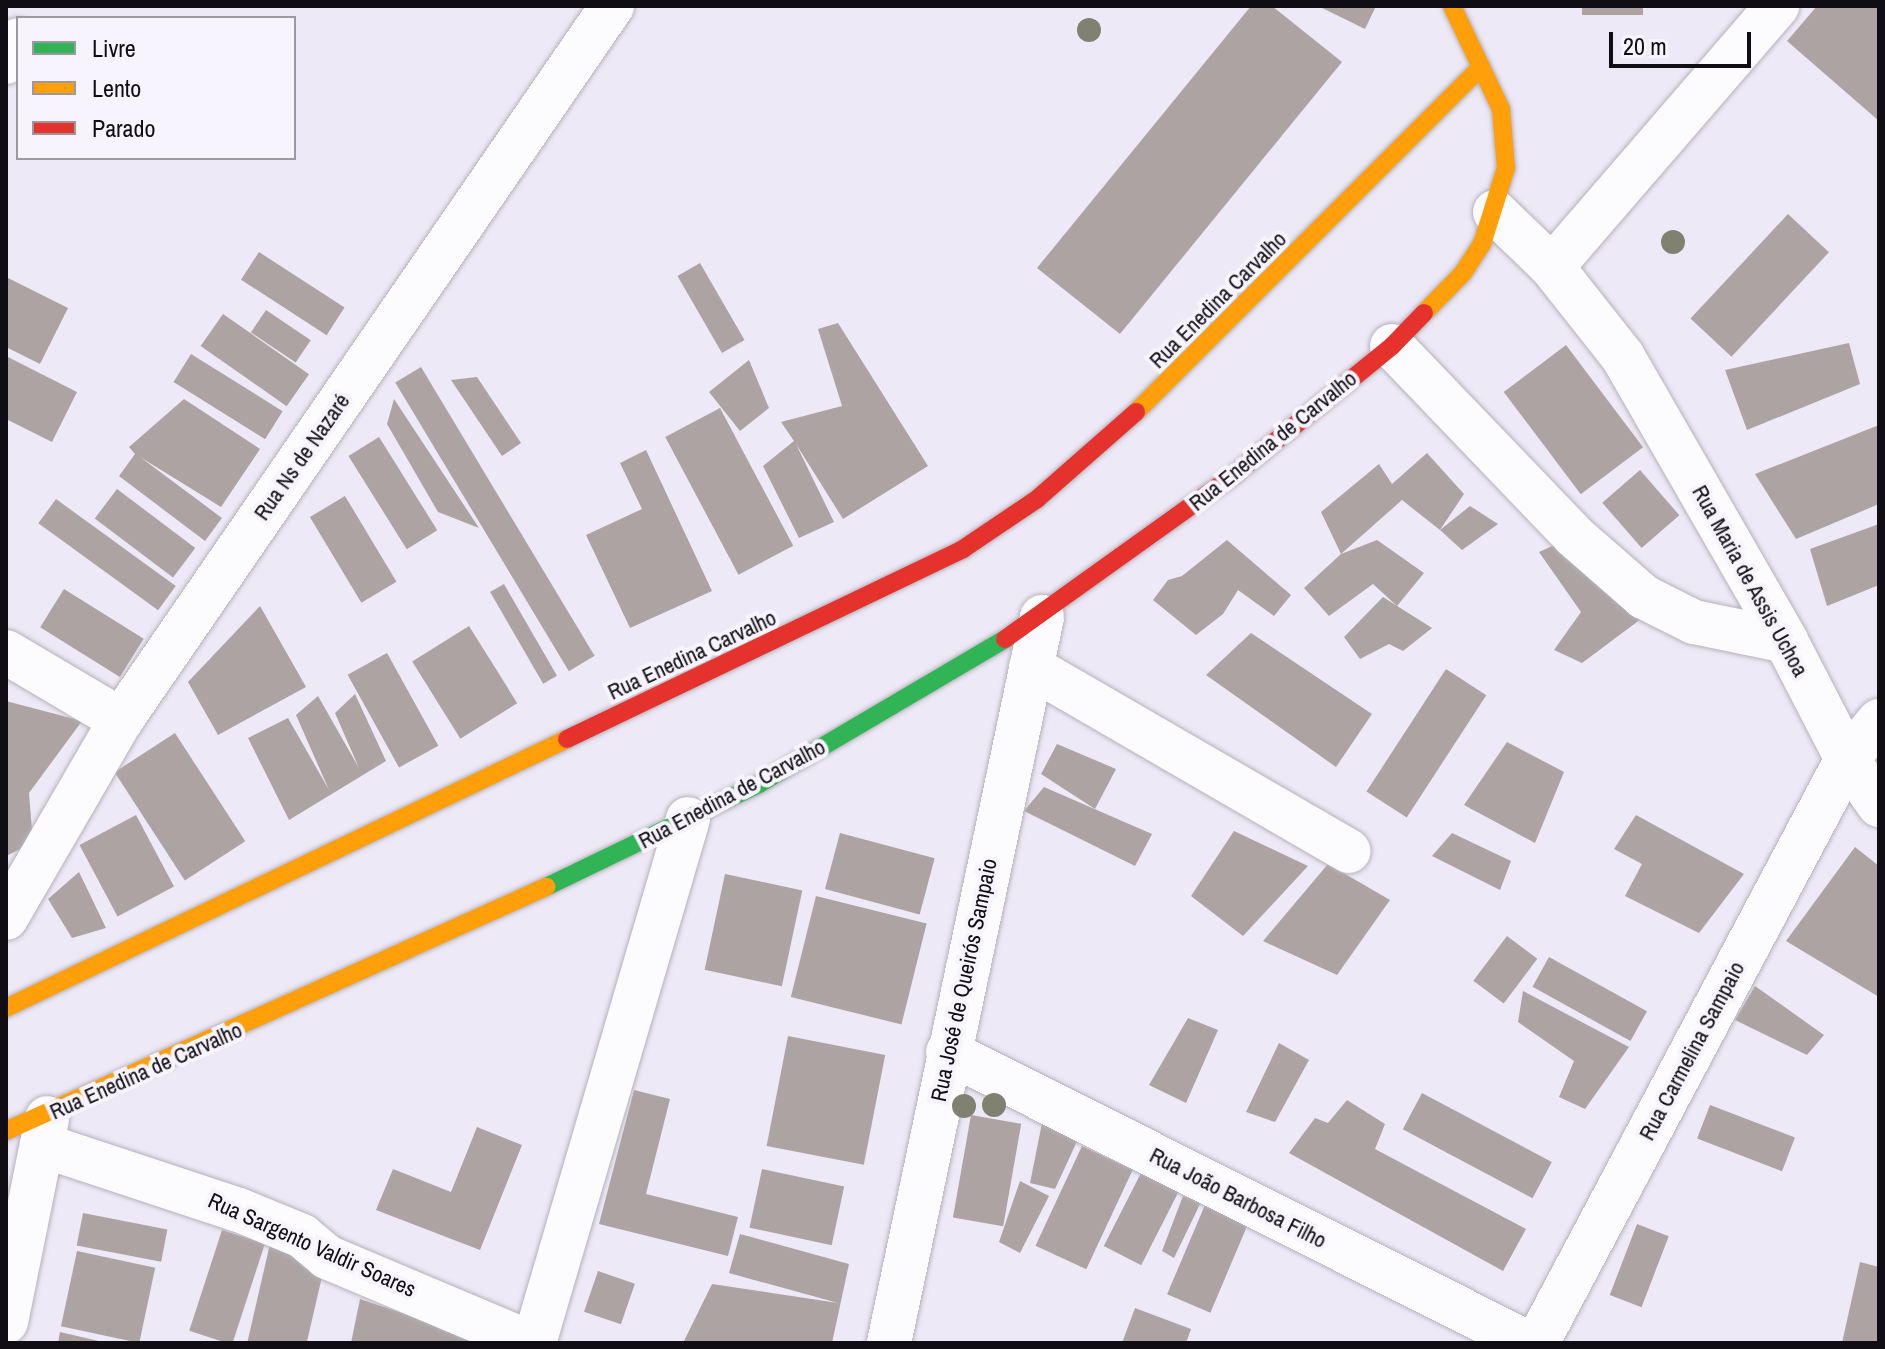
<!DOCTYPE html>
<html>
<head>
<meta charset="utf-8">
<style>
  body { margin:0 }
  #map { position:relative; width:1885px; height:1349px; overflow:hidden; background:#eee9f6; font-family:"Archivo Narrow",sans-serif }
  div>[style] { position:absolute }
  .building>* { inset:0; background:#ada3a3; transform-origin:0 0 }
  .roads { filter:drop-shadow(0 0 2px #b5b1bb) drop-shadow(0 0 2px #b5b1bb) }
  .street>* { height:44px; margin:-22px; padding:0 22px; transform-origin:22px; border-radius:22px; background:#fcfcfe }
  .fast>* { height:18px; margin:-9px; padding:0 9px; transform-origin:9px; border-radius:9px; background:#30b455 }
  .slow>* { height:18px; margin:-9px; padding:0 9px; transform-origin:9px; border-radius:9px; background:#ff9f0a }
  .jam>* { height:18px; margin:-9px; padding:0 9px; transform-origin:9px; border-radius:9px; background:#e5322d }
  .trees>* { width:24px; height:24px; margin:-12px; border-radius:50%; background:#818172 }
  span { translate:-50% -50%; white-space:nowrap; text-align:center; line-height:1.15; -webkit-text-stroke:8px #f8f4fd; paint-order:stroke }
  .street-label { font-size:22px; color:#100d14 }
  .frame { position:absolute; inset:0; border:8px solid #100d14; pointer-events:none }
  .legend { position:absolute; left:16px; top:16px; width:280px; height:144px; box-sizing:border-box; background:#f8f4fd; border:2px solid #9b98a0; margin:0; padding:10px 14px; list-style:none; font-size:24px; color:#100d14 }
  .legend li { display:flex; align-items:center; gap:16px; height:40px }
  .legend b { width:40px; border:2px solid #9b98a0 }
  .scale { position:absolute; left:1609px; top:32px; width:142px; height:36px; box-sizing:border-box; border:4px solid #100d14; border-top:0; padding-left:10px; font-size:24px; line-height:28px; white-space:nowrap; color:#100d14; -webkit-text-stroke:6px #f8f4fd; paint-order:stroke }
</style>
</head>
<body>
<div id="map">
  <div class="building">
    <div style="clip-path:polygon(1251px 6px,1272px 6px,1342px 62px,1120px 334px,1037px 268px)"></div>
    <div style="clip-path:polygon(1318px 6px,1376px 6px,1365px 29px)"></div>
    <div style="left:1582px;top:6px;width:61px;height:9px"></div>
    <div style="clip-path:polygon(1817px 6px,1879px 6px,1879px 121px,1787px 41px)"></div>
    <div style="left:1788px;top:214px;width:56px;height:143px;rotate:43deg"></div>
    <div style="left:259px;top:252px;width:102px;height:33px;rotate:33deg"></div>
    <div style="left:700px;top:263px;width:89px;height:26px;rotate:60deg"></div>
    <div style="clip-path:polygon(6px 277px,68px 308px,40px 364px,6px 347px)"></div>
    <div style="left:266px;top:310px;width:54px;height:27px;rotate:34deg"></div>
    <div style="left:223px;top:314px;width:105px;height:39px;rotate:35deg"></div>
    <div style="clip-path:polygon(838px 323px,928px 466px,843px 519px,796px 444px,834px 522px,799px 538px,763px 466px,794px 441px,781px 422px,842px 406px,818px 329px)"></div>
    <div style="clip-path:polygon(1849px 343px,1860px 384px,1747px 430px,1725px 370px)"></div>
    <div style="left:1566px;top:345px;width:128px;height:78px;rotate:53deg"></div>
    <div style="left:191px;top:354px;width:108px;height:33px;rotate:32deg"></div>
    <div style="clip-path:polygon(6px 356px,77px 392px,52px 442px,6px 419px)"></div>
    <div style="clip-path:polygon(749px 360px,769px 408px,740px 431px,709px 392px)"></div>
    <div style="left:421px;top:367px;width:337px;height:30px;rotate:59deg"></div>
    <div style="clip-path:polygon(477px 377px,521px 443px,502px 456px,451px 380px)"></div>
    <div style="clip-path:polygon(184px 399px,260px 449px,221px 507px,140px 457px,222px 518px,205px 541px,119px 476px,135px 454px,129px 447px)"></div>
    <div style="clip-path:polygon(394px 399px,479px 528px,438px 512px,387px 424px)"></div>
    <div style="left:720px;top:408px;width:156px;height:62px;rotate:62deg"></div>
    <div style="clip-path:polygon(1879px 425px,1879px 504px,1796px 539px,1755px 474px)"></div>
    <div style="left:379px;top:437px;width:110px;height:36px;rotate:58deg"></div>
    <div style="clip-path:polygon(646px 450px,712px 591px,630px 628px,586px 535px,642px 509px,620px 463px)"></div>
    <div style="clip-path:polygon(1427px 453px,1464px 494px,1440px 530px,1402px 500px,1341px 554px,1377px 540px,1424px 573px,1397px 606px,1373px 584px,1329px 616px,1304px 588px,1341px 554px,1321px 512px,1379px 464px,1392px 484px)"></div>
    <div style="left:1640px;top:470px;width:60px;height:50px;rotate:49deg"></div>
    <div style="left:117px;top:489px;width:98px;height:37px;rotate:37deg"></div>
    <div style="left:345px;top:496px;width:100px;height:41px;rotate:59deg"></div>
    <div style="left:56px;top:499px;width:148px;height:30px;rotate:36deg"></div>
    <div style="clip-path:polygon(1470px 506px,1498px 524px,1462px 550px,1440px 530px)"></div>
    <div style="clip-path:polygon(1879px 524px,1879px 585px,1827px 606px,1810px 549px)"></div>
    <div style="clip-path:polygon(1574px 536px,1645px 616px,1582px 663px,1554px 650px,1581px 612px,1539px 552px)"></div>
    <div style="clip-path:polygon(1227px 540px,1291px 595px,1274px 616px,1238px 590px,1223px 614px,1196px 635px,1153px 600px,1168px 580px,1182px 576px)"></div>
    <div style="left:504px;top:584px;width:106px;height:16px;rotate:60deg"></div>
    <div style="left:64px;top:589px;width:94px;height:45px;rotate:32deg"></div>
    <div style="clip-path:polygon(1383px 597px,1432px 628px,1403px 651px,1389px 644px,1360px 659px,1344px 637px)"></div>
    <div style="clip-path:polygon(260px 606px,306px 687px,218px 735px,188px 682px)"></div>
    <div style="left:469px;top:626px;width:91px;height:67px;rotate:58deg"></div>
    <div style="clip-path:polygon(1251px 633px,1372px 714px,1336px 767px,1206px 675px)"></div>
    <div style="left:387px;top:653px;width:106px;height:45px;rotate:61deg"></div>
    <div style="left:1446px;top:669px;width:48px;height:146px;rotate:33deg"></div>
    <div style="clip-path:polygon(355px 694px,386px 761px,289px 820px,248px 738px,288px 718px,329px 790px,296px 715px,318px 696px,359px 768px,335px 713px)"></div>
    <div style="clip-path:polygon(6px 701px,82px 721px,29px 793px,33px 843px,6px 856px)"></div>
    <div style="left:175px;top:733px;width:129px;height:72px;rotate:57deg"></div>
    <div style="clip-path:polygon(1507px 742px,1564px 772px,1535px 843px,1464px 805px)"></div>
    <div style="clip-path:polygon(1057px 744px,1116px 769px,1095px 809px,1041px 774px)"></div>
    <div style="clip-path:polygon(1044px 787px,1152px 834px,1135px 866px,1024px 811px)"></div>
    <div style="left:136px;top:815px;width:81px;height:64px;rotate:62deg"></div>
    <div style="clip-path:polygon(1636px 815px,1744px 874px,1699px 933px,1625px 896px,1642px 864px,1614px 849px)"></div>
    <div style="clip-path:polygon(1234px 831px,1308px 866px,1243px 936px,1191px 896px)"></div>
    <div style="left:840px;top:833px;width:98px;height:58px;rotate:15deg"></div>
    <div style="clip-path:polygon(1452px 833px,1511px 861px,1500px 890px,1432px 856px)"></div>
    <div style="clip-path:polygon(1855px 847px,1879px 866px,1879px 997px,1786px 941px)"></div>
    <div style="clip-path:polygon(1328px 864px,1390px 900px,1337px 975px,1263px 941px)"></div>
    <div style="clip-path:polygon(79px 872px,106px 928px,72px 938px,48px 899px)"></div>
    <div style="left:725px;top:874px;width:79px;height:98px;rotate:12deg"></div>
    <div style="left:816px;top:896px;width:114px;height:104px;rotate:14deg"></div>
    <div style="left:1507px;top:936px;width:38px;height:56px;rotate:37deg"></div>
    <div style="left:1549px;top:957px;width:112px;height:34px;rotate:29deg"></div>
    <div style="clip-path:polygon(1755px 986px,1824px 1035px,1807px 1055px,1735px 1020px)"></div>
    <div style="clip-path:polygon(1523px 991px,1629px 1047px,1585px 1109px,1559px 1097px,1574px 1061px,1518px 1022px)"></div>
    <div style="clip-path:polygon(1188px 1018px,1218px 1030px,1186px 1103px,1149px 1085px)"></div>
    <div style="left:788px;top:1036px;width:99px;height:112px;rotate:11deg"></div>
    <div style="clip-path:polygon(1279px 1043px,1309px 1060px,1275px 1122px,1246px 1112px)"></div>
    <div style="clip-path:polygon(634px 1090px,670px 1099px,646px 1194px,738px 1217px,728px 1256px,599px 1224px)"></div>
    <div style="left:1422px;top:1093px;width:147px;height:41px;rotate:28deg"></div>
    <div style="clip-path:polygon(1347px 1100px,1385px 1124px,1375px 1149px,1526px 1229px,1503px 1271px,1289px 1153px,1315px 1118px,1328px 1123px)"></div>
    <div style="left:1710px;top:1105px;width:91px;height:36px;rotate:21deg"></div>
    <div style="left:971px;top:1115px;width:51px;height:104px;rotate:10deg"></div>
    <div style="clip-path:polygon(1042px 1123px,1079px 1137px,1055px 1189px,1030px 1183px)"></div>
    <div style="clip-path:polygon(477px 1127px,522px 1145px,480px 1250px,376px 1210px,393px 1169px,451px 1192px)"></div>
    <div style="left:1082px;top:1146px;width:56px;height:110px;rotate:25deg"></div>
    <div style="left:762px;top:1169px;width:84px;height:60px;rotate:12deg"></div>
    <div style="left:1141px;top:1173px;width:42px;height:82px;rotate:27deg"></div>
    <div style="clip-path:polygon(1020px 1181px,1049px 1196px,1020px 1253px,999px 1242px)"></div>
    <div style="clip-path:polygon(1183px 1196px,1201px 1202px,1174px 1258px,1162px 1251px)"></div>
    <div style="left:1205px;top:1205px;width:47px;height:97px;rotate:23deg"></div>
    <div style="left:83px;top:1213px;width:86px;height:33px;rotate:11deg"></div>
    <div style="left:1637px;top:1224px;width:34px;height:76px;rotate:21deg"></div>
    <div style="left:222px;top:1230px;width:45px;height:106px;rotate:18deg"></div>
    <div style="clip-path:polygon(740px 1234px,849px 1264px,832px 1343px,684px 1341px,712px 1284px,838px 1303px,729px 1273px)"></div>
    <div style="left:270px;top:1244px;width:58px;height:101px;rotate:13deg"></div>
    <div style="left:77px;top:1251px;width:80px;height:77px;rotate:12deg"></div>
    <div style="clip-path:polygon(1860px 1262px,1879px 1267px,1879px 1343px,1842px 1343px)"></div>
    <div style="left:598px;top:1271px;width:39px;height:43px;rotate:19deg"></div>
    <div style="clip-path:polygon(360px 1299px,489px 1342px,489px 1343px,351px 1343px)"></div>
    <div style="clip-path:polygon(1135px 1308px,1191px 1329px,1186px 1343px,1122px 1343px)"></div>
    <div style="clip-path:polygon(60px 1332px,103px 1342px,103px 1343px,58px 1343px)"></div>
  </div>
  <div class="roads">
    <div class="street">
      <div style="left:6px;top:62px;width:25px;rotate:-61deg"></div>
      <div style="left:1495px;top:212px;width:79px;rotate:44deg"></div>
      <div style="left:1552px;top:267px;width:115px;rotate:51.7deg"></div>
      <div style="left:1623px;top:357px;width:327px;rotate:60.1deg"></div>
      <div style="left:1786px;top:641px;width:133px;rotate:62.7deg"></div>
      <div style="left:1847px;top:759px;width:56px;rotate:55.2deg"></div>
      <div style="left:1552px;top:267px;width:345px;rotate:-49.2deg"></div>
      <div style="left:1392px;top:346px;width:263px;rotate:46.2deg"></div>
      <div style="left:1574px;top:536px;width:93px;rotate:41.1deg"></div>
      <div style="left:1644px;top:597px;width:56px;rotate:26.6deg"></div>
      <div style="left:1694px;top:622px;width:94px;rotate:11.7deg"></div>
      <div style="left:6px;top:652px;width:134px;rotate:30.6deg"></div>
      <div style="left:1031px;top:667px;width:367px;rotate:30.1deg"></div>
      <div style="left:6px;top:918px;width:229px;rotate:-59.9deg"></div>
      <div style="left:121px;top:720px;width:867px;rotate:-55.48deg"></div>
      <div style="left:948px;top:1052px;width:649px;rotate:26.64deg"></div>
      <div style="left:42px;top:1145px;width:207px;rotate:18.3deg"></div>
      <div style="left:239px;top:1210px;width:68px;rotate:22.4deg"></div>
      <div style="left:302px;top:1236px;width:33px;rotate:40deg"></div>
      <div style="left:327px;top:1257px;width:221px;rotate:22.9deg"></div>
      <div style="left:6px;top:1322px;width:208px;rotate:-78.6deg"></div>
      <div style="left:534px;top:1343px;width:546px;rotate:-73.62deg"></div>
      <div style="left:889px;top:1343px;width:742px;rotate:-78.1deg"></div>
      <div style="left:1537px;top:1343px;width:661px;rotate:-62.04deg"></div>
      <div style="left:1847px;top:759px;width:50px;rotate:-49.9deg"></div>
    </div>
    <div class="fast">
      <div style="left:546px;top:887px;width:237px;rotate:-25.8deg"></div>
      <div style="left:759px;top:784px;width:286px;rotate:-30.5deg"></div>
    </div>
    <div class="slow">
      <div style="left:1424px;top:313px;width:56px;rotate:-45.7deg"></div>
      <div style="left:1463px;top:273px;width:35px;rotate:-57deg"></div>
      <div style="left:1482px;top:244px;width:80px;rotate:-72.5deg"></div>
      <div style="left:1506px;top:168px;width:59px;rotate:-94.8deg"></div>
      <div style="left:1501px;top:109px;width:114px;rotate:-115.4deg"></div>
      <div style="left:1136px;top:412px;width:488px;rotate:-45deg"></div>
      <div style="left:6px;top:1008px;width:622px;rotate:-25.62deg"></div>
      <div style="left:6px;top:1131px;width:593px;rotate:-24.32deg"></div>
    </div>
    <div class="jam">
      <div style="left:1005px;top:639px;width:282px;rotate:-35.6deg"></div>
      <div style="left:1234px;top:475px;width:204px;rotate:-39.2deg"></div>
      <div style="left:1392px;top:346px;width:46px;rotate:-45.9deg"></div>
      <div style="left:567px;top:739px;width:439px;rotate:-25.6deg"></div>
      <div style="left:963px;top:549px;width:89px;rotate:-34deg"></div>
      <div style="left:1037px;top:499px;width:132px;rotate:-41.3deg"></div>
    </div>
  </div>
  <div class="trees">
    <div style="left:1089px;top:30px"></div>
    <div style="left:1673px;top:242px"></div>
    <div style="left:994px;top:1105px"></div>
    <div style="left:964px;top:1106px"></div>
  </div>
  <div class="street-label">
    <span style="left:1218px;top:300px;rotate:-45deg">Rua Enedina Carvalho</span>
    <span style="left:1273px;top:441px;rotate:-39deg">Rua Enedina de Carvalho</span>
    <span style="left:302px;top:457px;rotate:-55deg">Rua Ns de Nazaré</span>
    <span style="left:1750px;top:581px;rotate:61deg">Rua Maria de Assis Uchoa</span>
    <span style="left:692px;top:655px;rotate:-25deg">Rua Enedina Carvalho</span>
    <span style="left:732px;top:794px;rotate:-28deg">Rua Enedina de Carvalho</span>
    <span style="left:964px;top:980px;rotate:-78deg">Rua José de Queirós Sampaio</span>
    <span style="left:1692px;top:1051px;rotate:-62deg">Rua Carmelina Sampaio</span>
    <span style="left:146px;top:1071px;rotate:-24deg">Rua Enedina de Carvalho</span>
    <span style="left:1238px;top:1198px;rotate:27deg">Rua João Barbosa Filho</span>
    <span style="left:312px;top:1245px;rotate:24deg">Rua Sargento Valdir Soares</span>
  </div>
  <div class="frame"></div>
  <ul class="legend">
  <li><b style="height:10px;background:#30b455"></b>Livre</li>
  <li><b style="height:10px;background:#ff9f0a"></b>Lento</li>
  <li><b style="height:10px;background:#e5322d"></b>Parado</li>
  </ul>
  <div class="scale">20 m</div>
</div>
</body>
</html>
